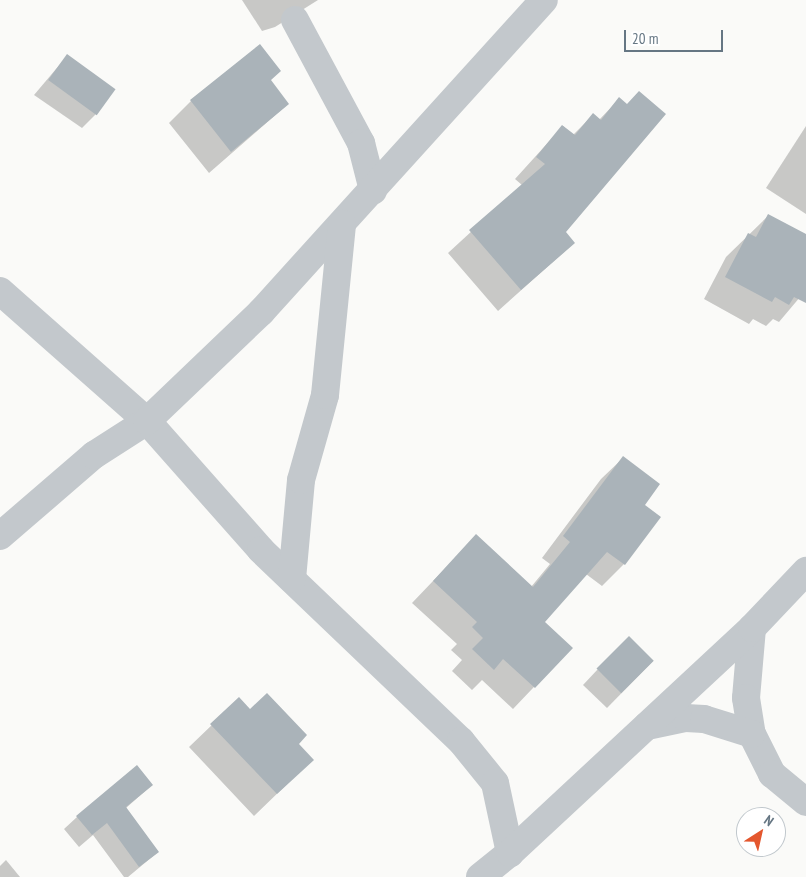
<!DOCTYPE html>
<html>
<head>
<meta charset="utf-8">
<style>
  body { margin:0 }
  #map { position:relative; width:806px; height:877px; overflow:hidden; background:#fafaf8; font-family:"PT Sans Narrow",sans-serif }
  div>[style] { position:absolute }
  .shadow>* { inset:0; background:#0003 }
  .building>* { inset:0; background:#aab3b9; transform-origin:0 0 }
  .street>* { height:28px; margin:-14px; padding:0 14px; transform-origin:14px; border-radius:14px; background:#c3c8cc }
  span { translate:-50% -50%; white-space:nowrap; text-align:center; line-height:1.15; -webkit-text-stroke:5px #fff; paint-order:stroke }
  .north { position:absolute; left:736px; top:807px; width:50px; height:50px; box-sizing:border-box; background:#fff; border:1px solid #c1c8cd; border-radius:50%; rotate:35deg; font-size:14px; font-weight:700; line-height:20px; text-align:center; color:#657683 }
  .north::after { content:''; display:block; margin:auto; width:18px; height:22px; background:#e4572e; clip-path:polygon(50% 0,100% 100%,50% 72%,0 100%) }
  .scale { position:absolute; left:624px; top:30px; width:99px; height:22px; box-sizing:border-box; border:2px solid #657683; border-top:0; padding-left:6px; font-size:15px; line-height:18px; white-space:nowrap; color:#657683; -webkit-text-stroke:4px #fff; paint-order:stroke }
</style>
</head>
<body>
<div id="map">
  <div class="shadow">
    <div style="clip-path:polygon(242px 0,318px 0,275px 27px,262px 31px)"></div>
    <div style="clip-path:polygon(260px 46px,270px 81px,288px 104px,209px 173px,169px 123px,191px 101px)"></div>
    <div style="clip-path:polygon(67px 56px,97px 113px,82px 128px,34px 95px)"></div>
    <div style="clip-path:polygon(619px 99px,565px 232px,574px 243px,498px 311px,448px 253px,522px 185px,515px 179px,563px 126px,573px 135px,593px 115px,599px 120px)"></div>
    <div style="clip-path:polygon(806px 126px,806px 214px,766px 188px)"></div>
    <div style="clip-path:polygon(768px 216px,806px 236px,806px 290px,779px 322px,773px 319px,766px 326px,753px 319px,749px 324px,704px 299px,726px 257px)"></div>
    <div style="clip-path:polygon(623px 458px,643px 505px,659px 517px,624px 564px,602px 586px,586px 574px,543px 623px,571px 648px,513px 709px,482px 680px,472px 690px,452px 671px,462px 660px,451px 650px,457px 644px,412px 603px,476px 536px,531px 587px,550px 564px,542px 558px,601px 479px)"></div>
    <div style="clip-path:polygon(613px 653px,653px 661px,607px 708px,583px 685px)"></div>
    <div style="clip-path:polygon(239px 699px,250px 711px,297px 744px,312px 760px,254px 816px,189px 747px)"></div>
    <div style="clip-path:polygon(152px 785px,126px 808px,158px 852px,128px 877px,124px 877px,93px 835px,79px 847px,64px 829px,77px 817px)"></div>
    <div style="clip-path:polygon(6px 860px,20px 877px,0 877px,0 866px)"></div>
  </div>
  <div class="building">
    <div style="clip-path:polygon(260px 44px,281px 71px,271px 80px,289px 104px,231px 152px,190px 100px)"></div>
    <div style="left:67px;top:54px;width:60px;height:32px;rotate:36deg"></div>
    <div style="clip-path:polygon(639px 91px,666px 114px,566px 232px,575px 243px,521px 290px,469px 230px,545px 164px,536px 157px,562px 125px,575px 135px,593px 113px,601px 120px,619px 97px,627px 104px)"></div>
    <div style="clip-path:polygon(768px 214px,806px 234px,806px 303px,794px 297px,789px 305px,775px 297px,772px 302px,725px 277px,748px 233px,756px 237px)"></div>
    <div style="clip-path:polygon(623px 456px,660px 484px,645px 505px,661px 517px,625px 565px,607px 552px,545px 622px,573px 648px,535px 688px,503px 659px,494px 670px,472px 649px,483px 638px,472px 627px,477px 622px,433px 581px,476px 534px,533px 587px,570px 542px,563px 536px)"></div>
    <div style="left:629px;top:636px;width:35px;height:46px;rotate:45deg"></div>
    <div style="clip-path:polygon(267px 693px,307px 735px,299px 744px,314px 760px,277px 794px,210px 724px,239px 697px,250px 709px)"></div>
    <div style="clip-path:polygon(137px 765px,153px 785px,126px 807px,159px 852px,139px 867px,107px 823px,92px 835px,76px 816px)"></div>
  </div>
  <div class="street">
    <div style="left:295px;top:20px;width:140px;rotate:61.8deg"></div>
    <div style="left:361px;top:143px;width:49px;rotate:75.7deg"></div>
    <div style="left:0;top:291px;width:196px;rotate:41.5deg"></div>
    <div style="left:147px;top:421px;width:172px;rotate:48.5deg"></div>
    <div style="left:261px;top:550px;width:277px;rotate:43.7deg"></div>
    <div style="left:461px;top:741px;width:54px;rotate:51deg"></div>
    <div style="left:495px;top:783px;width:72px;rotate:77.9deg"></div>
    <div style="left:0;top:536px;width:124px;rotate:-40.8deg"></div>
    <div style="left:94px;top:455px;width:63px;rotate:-32.7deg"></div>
    <div style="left:147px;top:421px;width:158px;rotate:-43.7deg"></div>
    <div style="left:261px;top:312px;width:421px;rotate:-47.8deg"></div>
    <div style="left:292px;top:579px;width:99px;rotate:-84.8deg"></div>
    <div style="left:301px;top:480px;width:88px;rotate:-74.2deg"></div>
    <div style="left:325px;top:395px;width:172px;rotate:-84.3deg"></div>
    <div style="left:752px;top:628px;width:70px;rotate:94.9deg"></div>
    <div style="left:746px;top:698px;width:36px;rotate:81deg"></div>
    <div style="left:752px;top:734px;width:45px;rotate:63.4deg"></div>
    <div style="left:772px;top:774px;width:44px;rotate:39.5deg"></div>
    <div style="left:647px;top:726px;width:40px;rotate:-12deg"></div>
    <div style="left:686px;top:718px;width:18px;rotate:3deg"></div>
    <div style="left:704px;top:719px;width:50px;rotate:17.4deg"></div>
    <div style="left:480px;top:877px;width:38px;rotate:-39deg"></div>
    <div style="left:510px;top:853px;width:330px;rotate:-42.9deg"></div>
    <div style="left:752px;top:628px;width:79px;rotate:-46.5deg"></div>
  </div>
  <div class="north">N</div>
  <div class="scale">20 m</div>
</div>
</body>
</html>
